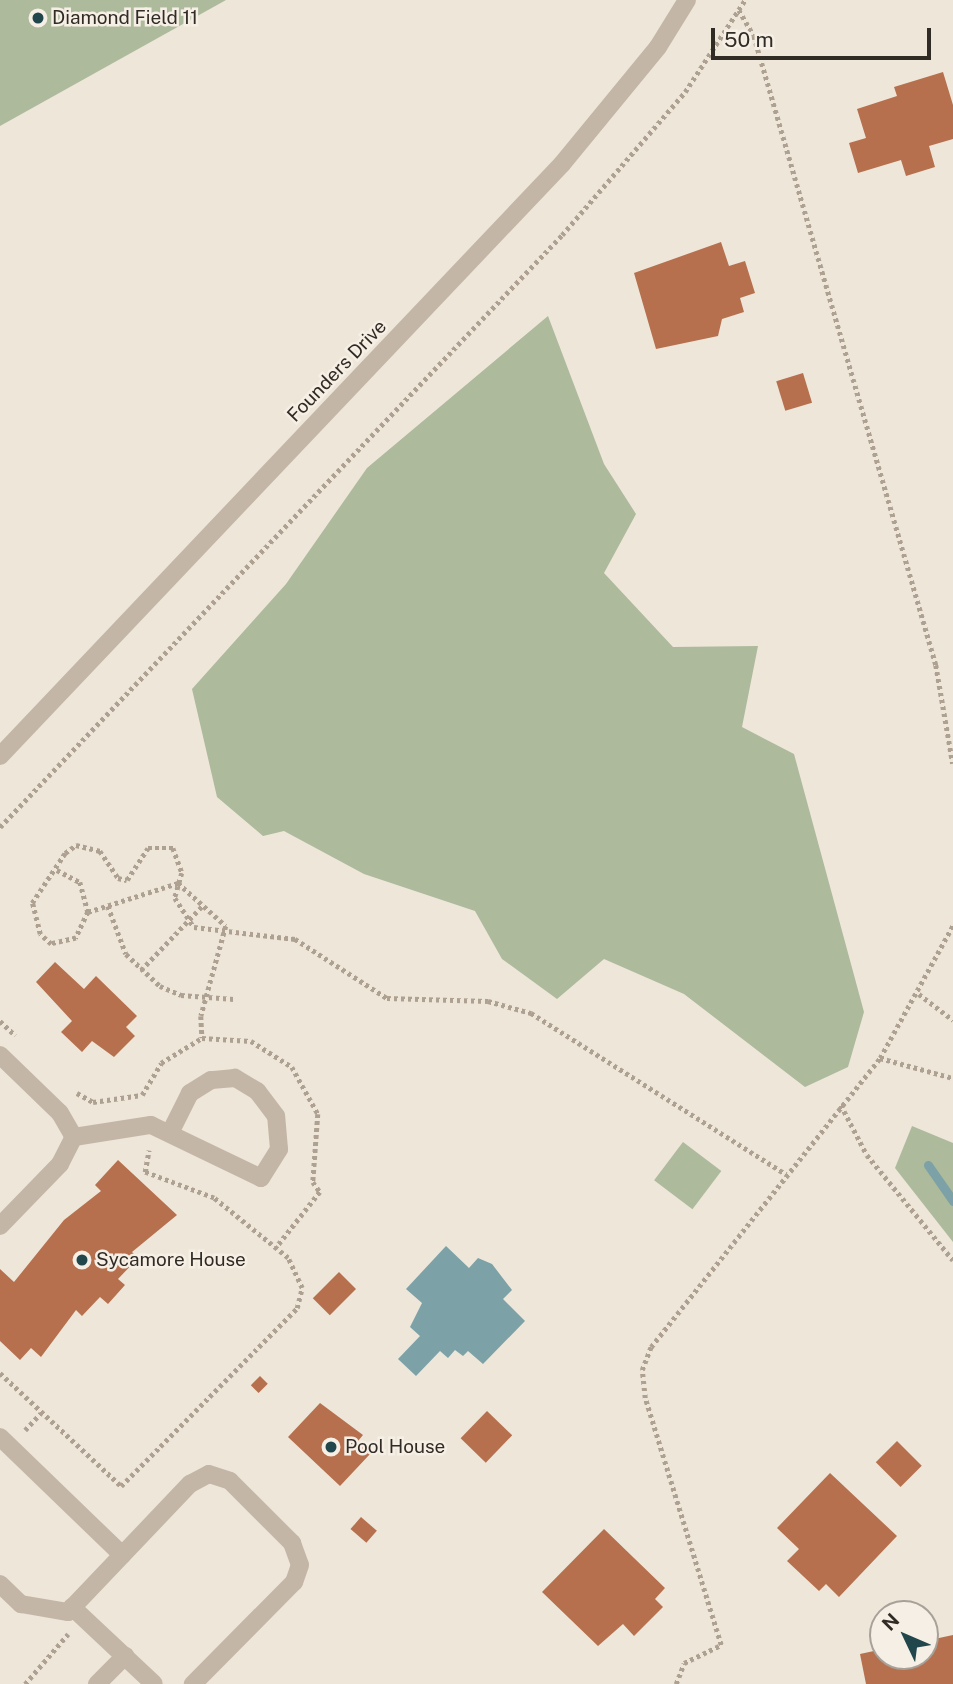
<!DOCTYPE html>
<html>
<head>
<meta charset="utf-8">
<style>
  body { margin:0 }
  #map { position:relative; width:953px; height:1684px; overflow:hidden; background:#ede6d9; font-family:"Public Sans",sans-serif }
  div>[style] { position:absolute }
  .green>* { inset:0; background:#adba9b; transform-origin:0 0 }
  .water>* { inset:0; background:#7ca1a7 }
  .stream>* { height:9px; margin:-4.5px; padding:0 4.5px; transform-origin:4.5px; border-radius:4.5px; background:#7ca1a7 }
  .building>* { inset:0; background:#b6704e; transform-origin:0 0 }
  .path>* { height:4.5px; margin-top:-2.25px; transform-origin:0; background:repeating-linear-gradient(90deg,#afa191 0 3.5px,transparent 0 7px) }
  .minor>* { height:18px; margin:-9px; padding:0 9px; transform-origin:9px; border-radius:9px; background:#c4b6a7 }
  .dots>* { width:19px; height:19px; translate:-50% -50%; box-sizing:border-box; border:4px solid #f6efe5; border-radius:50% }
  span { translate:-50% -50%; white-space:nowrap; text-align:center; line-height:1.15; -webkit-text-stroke:5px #f6efe5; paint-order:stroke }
  .poi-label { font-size:19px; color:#312b26 }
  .left { translate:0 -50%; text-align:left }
  .street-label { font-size:19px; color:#312b26 }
  .north { position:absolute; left:869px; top:1600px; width:70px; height:70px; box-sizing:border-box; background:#f6efe5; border:2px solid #a7a199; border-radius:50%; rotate:314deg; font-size:19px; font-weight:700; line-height:28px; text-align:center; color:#312b26 }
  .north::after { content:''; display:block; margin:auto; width:24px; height:32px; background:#21474d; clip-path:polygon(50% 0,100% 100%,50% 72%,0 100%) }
  .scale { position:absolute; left:711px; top:28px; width:220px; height:32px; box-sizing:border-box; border:4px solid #312b26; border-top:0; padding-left:9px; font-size:21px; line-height:24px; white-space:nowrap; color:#312b26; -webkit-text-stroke:5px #f6efe5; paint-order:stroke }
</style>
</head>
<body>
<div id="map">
  <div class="green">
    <div style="clip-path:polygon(0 0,226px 0,0 126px)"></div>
    <div style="clip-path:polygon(548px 316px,604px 464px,636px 514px,604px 573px,673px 647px,758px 646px,742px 727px,794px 754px,864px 1012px,848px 1067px,805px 1087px,684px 994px,604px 959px,557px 999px,502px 959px,475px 911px,364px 874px,284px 831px,263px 836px,217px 797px,192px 689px,286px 584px,367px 468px)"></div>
    <div style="clip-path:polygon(912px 1126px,953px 1143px,953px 1242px,895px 1168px)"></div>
    <div style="left:683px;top:1142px;width:48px;height:48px;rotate:37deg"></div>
  </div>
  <div class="water">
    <div style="clip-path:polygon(446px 1246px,469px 1268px,478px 1258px,492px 1264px,512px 1290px,503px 1299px,525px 1321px,483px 1364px,468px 1351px,463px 1356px,455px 1350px,448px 1358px,440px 1351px,416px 1376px,398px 1359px,420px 1336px,410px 1327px,422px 1303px,406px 1289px)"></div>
  </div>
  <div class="stream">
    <div style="left:928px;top:1165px;width:44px;rotate:55.2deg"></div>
  </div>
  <div class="building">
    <div style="clip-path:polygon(943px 72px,953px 105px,953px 139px,929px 146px,935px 167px,906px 176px,901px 160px,858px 173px,849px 143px,866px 138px,857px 109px,897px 96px,894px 87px)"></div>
    <div style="clip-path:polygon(721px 242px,729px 266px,745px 261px,755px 293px,740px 298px,744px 312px,722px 319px,718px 336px,656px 349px,634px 273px)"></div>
    <div style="left:803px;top:373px;width:31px;height:28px;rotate:73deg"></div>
    <div style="clip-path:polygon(55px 962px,84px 989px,96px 976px,137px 1016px,126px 1027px,135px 1036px,114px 1057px,92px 1041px,82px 1052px,61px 1032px,72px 1021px,36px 982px)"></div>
    <div style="clip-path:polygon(118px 1160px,177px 1215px,132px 1252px,138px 1258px,118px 1279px,125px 1285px,108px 1304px,100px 1297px,82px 1316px,76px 1310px,41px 1357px,31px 1348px,20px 1360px,0 1341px,0 1269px,14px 1282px,64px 1220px,101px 1191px,95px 1185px)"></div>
    <div style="left:339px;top:1272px;width:24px;height:37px;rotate:45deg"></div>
    <div style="left:260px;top:1376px;width:11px;height:13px;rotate:45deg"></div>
    <div style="clip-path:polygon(320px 1403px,363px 1435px,358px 1441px,371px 1453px,340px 1486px,288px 1437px)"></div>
    <div style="left:487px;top:1411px;width:35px;height:38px;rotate:44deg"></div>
    <div style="left:897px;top:1441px;width:35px;height:30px;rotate:45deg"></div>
    <div style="clip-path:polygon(830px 1473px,897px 1536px,839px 1597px,826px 1584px,819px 1591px,787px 1561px,799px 1549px,777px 1528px)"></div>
    <div style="left:361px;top:1517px;width:21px;height:16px;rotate:41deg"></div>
    <div style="clip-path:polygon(604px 1529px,665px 1588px,655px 1599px,663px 1607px,634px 1636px,623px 1624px,598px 1646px,542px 1592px)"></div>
    <div style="clip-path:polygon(953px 1635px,953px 1684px,866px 1684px,860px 1654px,883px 1649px,883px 1656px,925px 1656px,925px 1641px)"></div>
  </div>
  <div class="path">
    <div style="left:739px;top:10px;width:30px;rotate:60deg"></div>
    <div style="left:754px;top:36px;width:655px;rotate:73.86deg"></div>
    <div style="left:936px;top:665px;width:100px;rotate:80.3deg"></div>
    <div style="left:0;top:827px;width:816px;rotate:-46.49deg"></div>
    <div style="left:562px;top:235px;width:189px;rotate:-49.3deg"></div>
    <div style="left:685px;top:92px;width:110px;rotate:-56.9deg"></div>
    <div style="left:57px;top:870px;width:26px;rotate:28deg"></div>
    <div style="left:80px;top:882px;width:31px;rotate:75deg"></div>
    <div style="left:88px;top:912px;width:29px;rotate:115deg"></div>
    <div style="left:76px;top:938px;width:26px;rotate:167deg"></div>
    <div style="left:51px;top:944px;width:15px;rotate:-138deg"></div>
    <div style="left:40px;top:934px;width:32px;rotate:-104deg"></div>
    <div style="left:32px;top:903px;width:60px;rotate:-56.6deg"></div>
    <div style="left:65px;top:853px;width:14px;rotate:-36deg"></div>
    <div style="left:76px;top:845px;width:25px;rotate:14deg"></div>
    <div style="left:100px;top:851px;width:32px;rotate:56deg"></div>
    <div style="left:118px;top:878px;width:9px;rotate:13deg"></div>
    <div style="left:127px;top:880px;width:38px;rotate:-57deg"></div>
    <div style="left:148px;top:848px;width:25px"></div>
    <div style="left:173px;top:848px;width:27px;rotate:70deg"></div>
    <div style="left:182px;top:873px;width:26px;rotate:106deg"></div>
    <div style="left:175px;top:898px;width:35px;rotate:57deg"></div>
    <div style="left:194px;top:927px;width:102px;rotate:6.8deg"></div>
    <div style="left:295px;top:939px;width:109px;rotate:32.7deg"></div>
    <div style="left:387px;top:998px;width:101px;rotate:1.7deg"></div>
    <div style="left:488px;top:1001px;width:45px;rotate:15.6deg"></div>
    <div style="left:531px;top:1013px;width:302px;rotate:32.3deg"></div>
    <div style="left:108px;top:906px;width:51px;rotate:69.4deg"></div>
    <div style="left:126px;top:954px;width:47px;rotate:43.3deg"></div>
    <div style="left:160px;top:986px;width:23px;rotate:23deg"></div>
    <div style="left:181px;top:995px;width:53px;rotate:4.3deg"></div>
    <div style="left:88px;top:912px;width:95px;rotate:-17.9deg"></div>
    <div style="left:178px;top:883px;width:64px;rotate:41.9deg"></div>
    <div style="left:226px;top:926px;width:93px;rotate:105.5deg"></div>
    <div style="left:201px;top:1016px;width:22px;rotate:87deg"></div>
    <div style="left:141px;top:970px;width:91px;rotate:-46.3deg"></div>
    <div style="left:919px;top:994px;width:43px;rotate:37.4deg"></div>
    <div style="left:0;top:1021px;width:21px;rotate:43deg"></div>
    <div style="left:880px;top:1058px;width:76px;rotate:15.3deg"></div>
    <div style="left:77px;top:1093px;width:18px;rotate:29deg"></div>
    <div style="left:93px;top:1102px;width:49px;rotate:-8.1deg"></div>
    <div style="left:142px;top:1095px;width:37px;rotate:-59deg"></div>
    <div style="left:161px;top:1063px;width:48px;rotate:-31.4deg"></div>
    <div style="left:202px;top:1038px;width:49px;rotate:3.5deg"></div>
    <div style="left:251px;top:1041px;width:49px;rotate:32.4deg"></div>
    <div style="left:292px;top:1067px;width:54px;rotate:61deg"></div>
    <div style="left:318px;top:1114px;width:68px;rotate:94.2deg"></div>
    <div style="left:313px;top:1182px;width:12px;rotate:55deg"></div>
    <div style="left:320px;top:1192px;width:71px;rotate:128.2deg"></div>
    <div style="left:841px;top:1105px;width:56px;rotate:62.5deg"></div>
    <div style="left:867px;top:1155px;width:136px;rotate:50.7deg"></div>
    <div style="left:0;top:1373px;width:166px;rotate:43deg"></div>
    <div style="left:121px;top:1486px;width:250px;rotate:-45.3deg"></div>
    <div style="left:297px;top:1308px;width:21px;rotate:-76deg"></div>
    <div style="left:302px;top:1288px;width:33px;rotate:-115deg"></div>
    <div style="left:288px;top:1258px;width:95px;rotate:-141deg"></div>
    <div style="left:214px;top:1198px;width:74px;rotate:-159.4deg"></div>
    <div style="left:145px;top:1172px;width:22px;rotate:-80deg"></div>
    <div style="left:25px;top:1430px;width:23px;rotate:-47deg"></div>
    <div style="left:25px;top:1684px;width:66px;rotate:-49.3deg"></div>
    <div style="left:676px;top:1684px;width:22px;rotate:-69deg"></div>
    <div style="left:684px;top:1663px;width:41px;rotate:-25.9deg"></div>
    <div style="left:721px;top:1645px;width:258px;rotate:-107.1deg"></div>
    <div style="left:645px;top:1398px;width:28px;rotate:-96deg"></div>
    <div style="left:642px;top:1370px;width:25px;rotate:-69deg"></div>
    <div style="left:651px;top:1347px;width:369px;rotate:-51.6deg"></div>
    <div style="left:880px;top:1058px;width:152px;rotate:-61.2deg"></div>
  </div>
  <div class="minor">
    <div style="left:0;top:756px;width:816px;rotate:-46.49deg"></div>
    <div style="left:562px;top:164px;width:151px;rotate:-50.6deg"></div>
    <div style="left:658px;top:47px;width:55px;rotate:-58.3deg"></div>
    <div style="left:0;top:1055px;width:83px;rotate:44deg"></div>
    <div style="left:60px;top:1113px;width:28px;rotate:60deg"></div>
    <div style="left:74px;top:1137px;width:78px;rotate:-8.9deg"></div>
    <div style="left:151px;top:1125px;width:122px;rotate:25.7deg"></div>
    <div style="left:261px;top:1178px;width:34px;rotate:-58deg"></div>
    <div style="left:279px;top:1149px;width:33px;rotate:-95deg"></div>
    <div style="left:276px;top:1116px;width:31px;rotate:-127deg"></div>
    <div style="left:257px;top:1091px;width:26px;rotate:-149deg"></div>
    <div style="left:235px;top:1078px;width:24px;rotate:175deg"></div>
    <div style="left:211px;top:1080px;width:25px;rotate:148deg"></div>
    <div style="left:190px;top:1093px;width:45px;rotate:116.6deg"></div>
    <div style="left:0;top:1226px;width:86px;rotate:-45.9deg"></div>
    <div style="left:60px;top:1164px;width:30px;rotate:-63deg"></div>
    <div style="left:0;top:1437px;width:170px;rotate:44deg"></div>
    <div style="left:0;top:1584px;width:29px;rotate:44deg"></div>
    <div style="left:21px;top:1604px;width:48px;rotate:9.7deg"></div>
    <div style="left:68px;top:1612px;width:177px;rotate:-46.4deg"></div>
    <div style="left:190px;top:1484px;width:21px;rotate:-28deg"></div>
    <div style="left:209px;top:1474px;width:22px;rotate:18deg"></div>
    <div style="left:230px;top:1481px;width:88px;rotate:45deg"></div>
    <div style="left:292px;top:1543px;width:23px;rotate:70deg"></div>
    <div style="left:300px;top:1565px;width:18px;rotate:109deg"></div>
    <div style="left:294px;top:1582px;width:144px;rotate:134.7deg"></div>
    <div style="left:72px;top:1607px;width:112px;rotate:43.2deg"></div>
    <div style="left:97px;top:1684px;width:40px;rotate:-45deg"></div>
  </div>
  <div class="dots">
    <div style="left:38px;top:18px;background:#21474d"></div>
    <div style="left:82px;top:1260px;background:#21474d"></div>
    <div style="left:331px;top:1447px;background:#21474d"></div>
  </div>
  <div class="poi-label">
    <span class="left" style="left:52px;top:18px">Diamond Field 11</span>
    <span class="left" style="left:96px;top:1260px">Sycamore House</span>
    <span class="left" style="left:345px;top:1447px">Pool House</span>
  </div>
  <div class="street-label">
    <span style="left:337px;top:371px;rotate:-46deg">Founders Drive</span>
  </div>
  <div class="north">N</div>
  <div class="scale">50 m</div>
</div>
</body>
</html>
